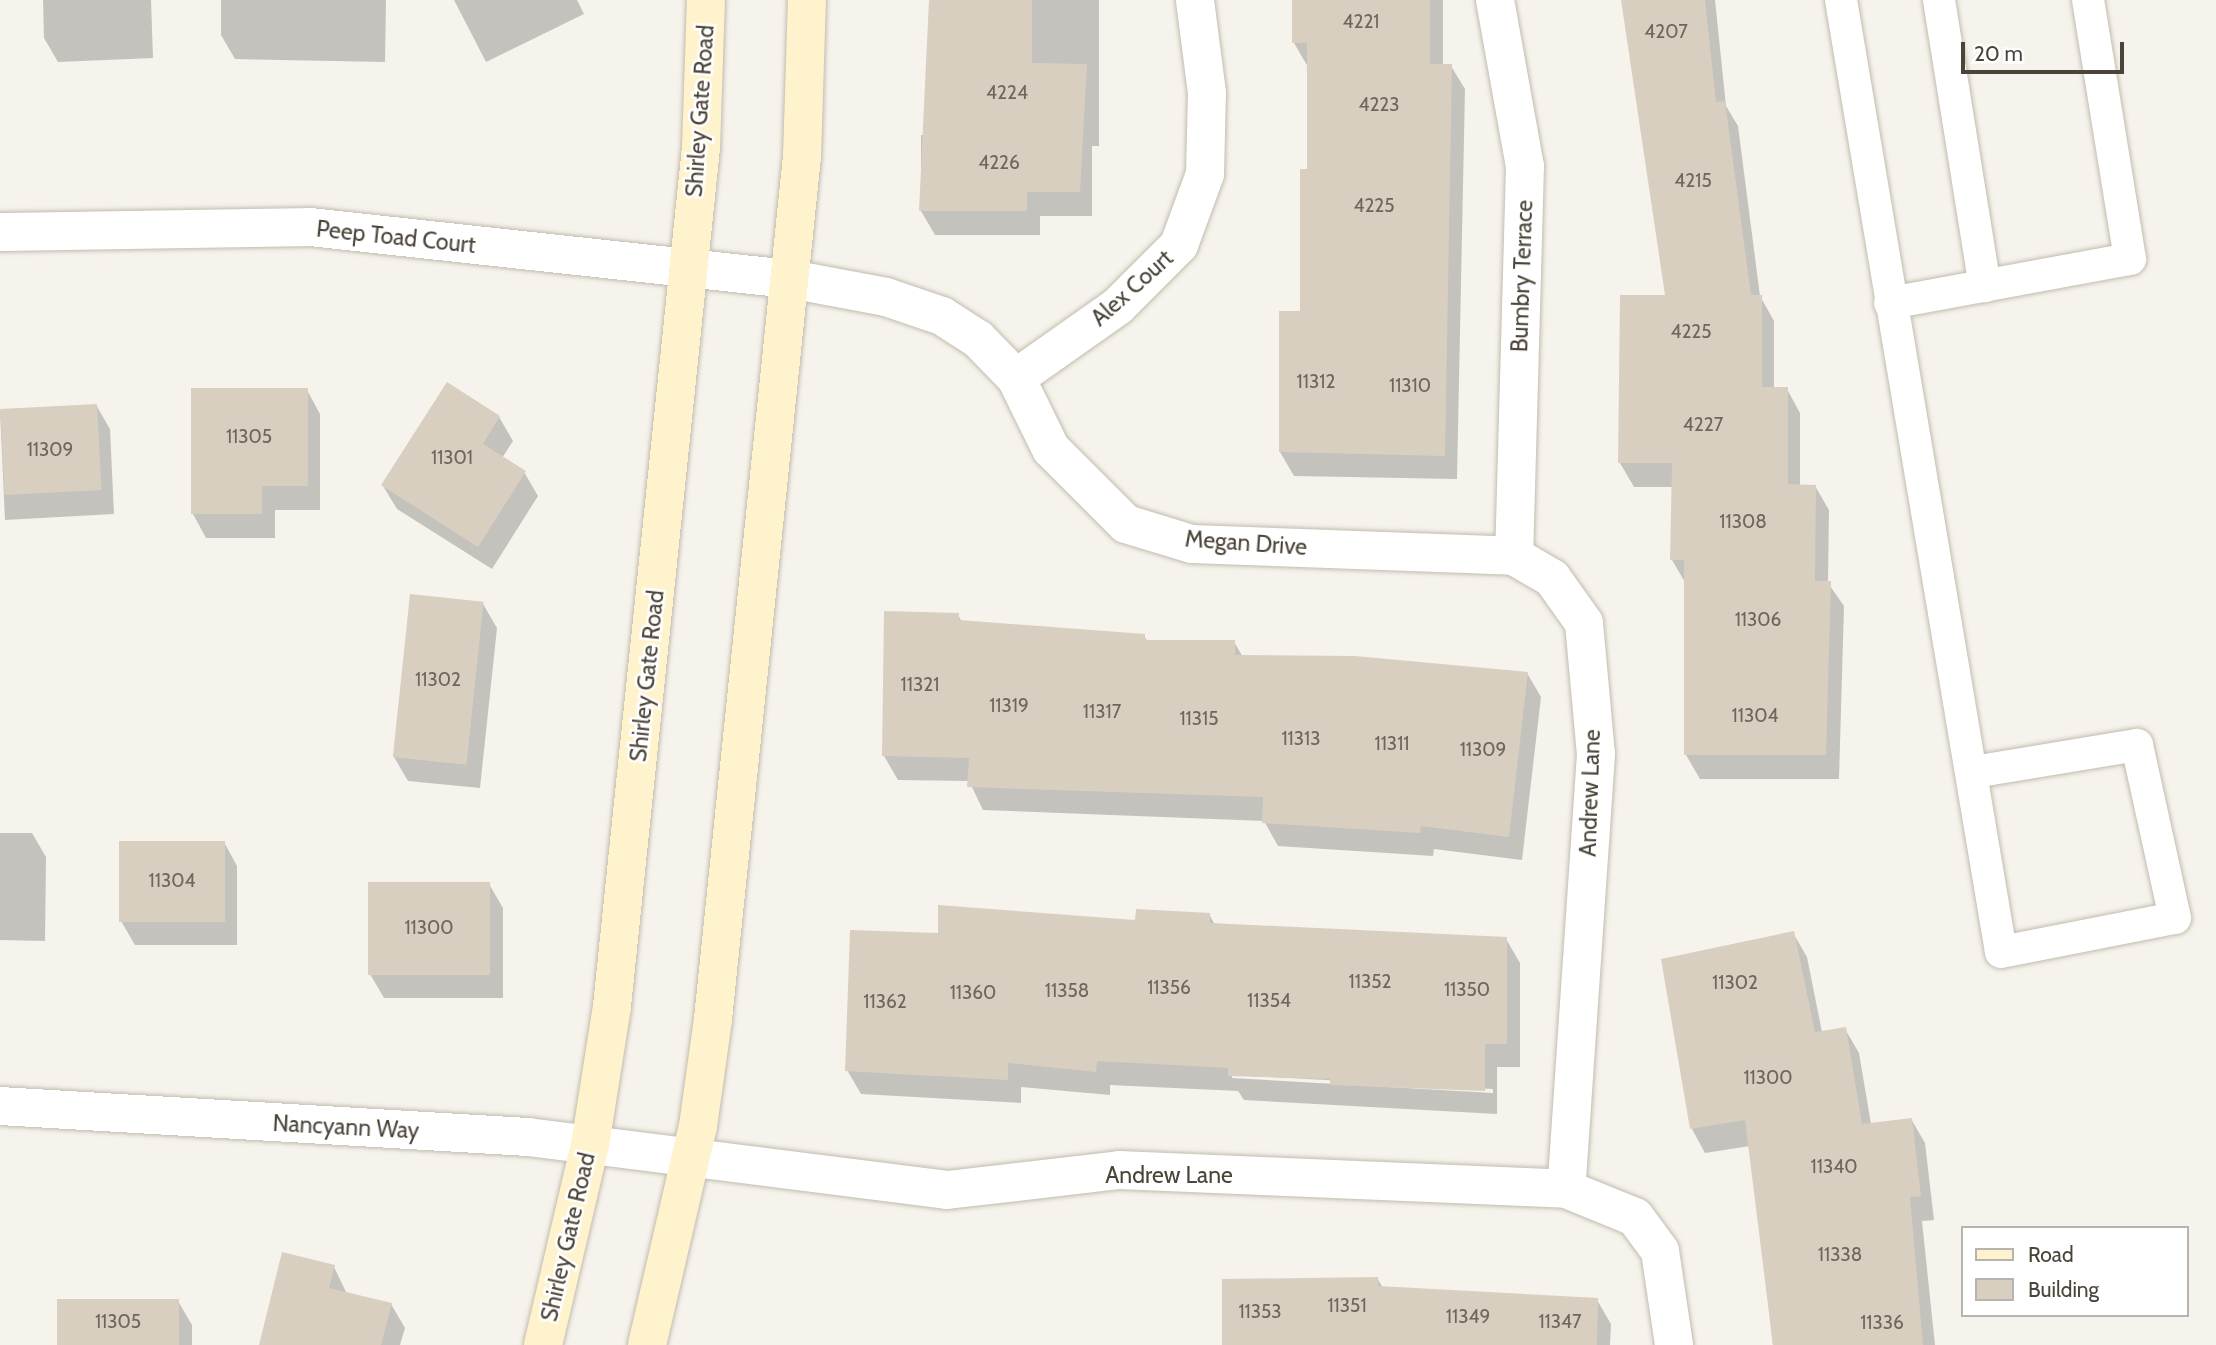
<!DOCTYPE html>
<html>
<head>
<meta charset="utf-8">
<style>
  body { margin:0 }
  #map { position:relative; width:2216px; height:1345px; overflow:hidden; background:#f6f3ec; font-family:Cabin,sans-serif }
  div>[style] { position:absolute }
  .shadow>* { inset:0; background:#0003 }
  .building>* { inset:0; background:#d8cfc1; transform-origin:0 0 }
  .roads { filter:drop-shadow(0 0 2px #c2bbae) drop-shadow(0 0 2px #c2bbae) }
  .lane>* { height:32px; margin:-16px; padding:0 16px; transform-origin:16px; border-radius:16px; background:#fff }
  .street>* { height:38px; margin:-19px; padding:0 19px; transform-origin:19px; border-radius:19px; background:#fff }
  .secondary>* { height:38px; margin:-19px; padding:0 19px; transform-origin:19px; border-radius:19px; background:#fff3cd }
  span { translate:-50% -50%; white-space:nowrap; text-align:center; line-height:1.15; -webkit-text-stroke:5px #fff; paint-order:stroke }
  .number-label { font-size:19px; color:#6e675b }
  .number-label span { -webkit-text-stroke-width:0 }
  .street-label { font-size:23px; color:#4b4439 }
  .legend { position:absolute; left:1961px; top:1226px; width:228px; height:91px; box-sizing:border-box; background:#fff; border:2px solid #b7b4b0; margin:0; padding:9px 12px; list-style:none; font-size:21px; color:#4b4439 }
  .legend li { display:flex; align-items:center; gap:14px; height:35px }
  .legend b { width:35px; border:2px solid #b7b4b0 }
  .scale { position:absolute; left:1961px; top:42px; width:163px; height:32px; box-sizing:border-box; border:4px solid #4b4439; border-top:0; padding-left:9px; font-size:21px; line-height:24px; white-space:nowrap; color:#4b4439; -webkit-text-stroke:5px #fff; paint-order:stroke }
</style>
</head>
<body>
<div id="map">
  <div class="shadow">
    <div style="clip-path:polygon(43px 0,151px 0,153px 58px,58px 62px,44px 38px)"></div>
    <div style="clip-path:polygon(221px 0,386px 0,385px 62px,235px 59px,221px 35px)"></div>
    <div style="clip-path:polygon(454px 0,577px 0,584px 14px,486px 62px)"></div>
    <div style="clip-path:polygon(931px 0,1099px 0,1099px 146px,1092px 146px,1092px 216px,1040px 216px,1040px 235px,935px 235px,921px 211px,921px 135px,929px 135px)"></div>
    <div style="clip-path:polygon(1294px 0,1443px 0,1443px 66px,1451px 66px,1465px 89px,1457px 479px,1294px 476px,1280px 452px,1301px 313px,1308px 171px,1308px 67px,1294px 43px)"></div>
    <div style="clip-path:polygon(1622px 0,1715px 0,1726px 106px,1738px 126px,1760px 296px,1774px 321px,1774px 389px,1787px 389px,1800px 413px,1800px 486px,1815px 486px,1829px 510px,1828px 583px,1844px 606px,1839px 779px,1700px 779px,1686px 755px,1686px 584px,1672px 560px,1673px 487px,1634px 487px,1620px 463px,1667px 297px)"></div>
    <div style="clip-path:polygon(307px 390px,320px 414px,320px 510px,275px 510px,275px 538px,206px 538px,193px 514px)"></div>
    <div style="clip-path:polygon(96px 405px,110px 429px,114px 514px,5px 520px,0 411px)"></div>
    <div style="clip-path:polygon(499px 417px,513px 441px,502px 458px,524px 472px,538px 496px,492px 569px,397px 509px,383px 486px)"></div>
    <div style="clip-path:polygon(483px 604px,497px 628px,480px 788px,408px 781px,394px 757px)"></div>
    <div style="clip-path:polygon(958px 615px,962px 622px,1144px 636px,1148px 642px,1234px 642px,1243px 657px,1527px 673px,1541px 697px,1522px 860px,1434px 849px,1433px 856px,1278px 846px,1264px 821px,983px 810px,969px 781px,898px 780px,884px 756px)"></div>
    <div style="clip-path:polygon(0 833px,32px 833px,46px 857px,45px 941px,0 940px)"></div>
    <div style="clip-path:polygon(224px 842px,237px 866px,237px 945px,135px 945px,121px 921px)"></div>
    <div style="clip-path:polygon(489px 884px,503px 908px,503px 998px,384px 998px,370px 974px)"></div>
    <div style="clip-path:polygon(evenodd,1209px 914px,1215px 925px,1506px 939px,1520px 963px,1520px 1067px,1497px 1067px,1497px 1114px,1244px 1100px,1238px 1091px,1110px 1085px,1110px 1095px,1021px 1087px,1021px 1103px,861px 1094px,847px 1070px,939px 935px,1209px 914px,1232px 1075px,1493px 1089px,1493px 1093px,1232px 1078px,1232px 1075px)"></div>
    <div style="clip-path:polygon(1793px 933px,1807px 957px,1822px 1032px,1845px 1029px,1859px 1053px,1871px 1124px,1911px 1119px,1925px 1143px,1934px 1220px,1922px 1221px,1935px 1345px,1773px 1345px,1750px 1146px,1705px 1153px,1692px 1129px)"></div>
    <div style="clip-path:polygon(334px 1267px,347px 1294px,391px 1304px,405px 1328px,400px 1345px,262px 1345px)"></div>
    <div style="clip-path:polygon(1377px 1278px,1383px 1288px,1597px 1300px,1611px 1324px,1610px 1345px,1224px 1345px)"></div>
    <div style="clip-path:polygon(178px 1301px,192px 1325px,192px 1345px,58px 1345px)"></div>
  </div>
  <div class="building">
    <div style="clip-path:polygon(929px 0,1032px 0,1032px 63px,1087px 64px,1080px 192px,1027px 192px,1027px 211px,919px 211px)"></div>
    <div style="clip-path:polygon(1292px 0,1430px 0,1430px 64px,1452px 64px,1445px 456px,1279px 452px,1279px 311px,1300px 311px,1300px 169px,1307px 169px,1307px 43px,1292px 43px)"></div>
    <div style="clip-path:polygon(1621px 0,1705px 0,1716px 102px,1725px 101px,1751px 295px,1762px 295px,1762px 387px,1788px 387px,1788px 484px,1816px 485px,1815px 581px,1831px 581px,1826px 755px,1684px 755px,1684px 560px,1670px 560px,1672px 463px,1618px 463px,1620px 295px,1665px 295px)"></div>
    <div style="clip-path:polygon(447px 382px,500px 416px,483px 444px,526px 471px,478px 547px,381px 485px)"></div>
    <div style="clip-path:polygon(191px 388px,308px 388px,308px 486px,262px 486px,262px 514px,191px 514px)"></div>
    <div style="left:97px;top:404px;width:86px;height:97px;rotate:87deg"></div>
    <div style="left:410px;top:594px;width:74px;height:164px;rotate:6deg"></div>
    <div style="clip-path:polygon(884px 611px,959px 613px,959px 620px,1145px 634px,1145px 640px,1235px 640px,1235px 655px,1355px 656px,1528px 672px,1509px 837px,1421px 826px,1420px 833px,1262px 823px,1263px 797px,967px 787px,969px 758px,882px 756px)"></div>
    <div style="left:119px;top:841px;width:106px;height:81px"></div>
    <div style="left:368px;top:882px;width:122px;height:93px"></div>
    <div style="clip-path:polygon(938px 905px,1135px 920px,1136px 909px,1210px 913px,1210px 923px,1507px 937px,1507px 1044px,1485px 1044px,1485px 1091px,1330px 1085px,1330px 1079px,1228px 1076px,1228px 1068px,1097px 1061px,1096px 1072px,1008px 1063px,1008px 1080px,845px 1071px,850px 930px,938px 933px)"></div>
    <div style="clip-path:polygon(1794px 931px,1815px 1032px,1846px 1027px,1862px 1124px,1912px 1118px,1921px 1196px,1910px 1197px,1923px 1345px,1773px 1345px,1745px 1120px,1690px 1129px,1661px 959px)"></div>
    <div style="clip-path:polygon(282px 1252px,335px 1265px,329px 1288px,392px 1303px,381px 1345px,259px 1345px)"></div>
    <div style="clip-path:polygon(1378px 1277px,1378px 1286px,1598px 1298px,1597px 1345px,1222px 1345px,1222px 1279px)"></div>
    <div style="left:57px;top:1299px;width:122px;height:46px"></div>
  </div>
  <div class="roads">
    <div class="lane">
      <div style="left:1841px;top:0;width:965px;rotate:80.46deg"></div>
      <div style="left:2001px;top:952px;width:177px;rotate:-11.1deg"></div>
      <div style="left:2175px;top:918px;width:177px;rotate:-102.4deg"></div>
      <div style="left:2137px;top:745px;width:165px;rotate:170.6deg"></div>
      <div style="left:1939px;top:0;width:290px;rotate:80.9deg"></div>
      <div style="left:1890px;top:303px;width:244px;rotate:-10.4deg"></div>
      <div style="left:2130px;top:259px;width:262px;rotate:-99.2deg"></div>
    </div>
    <div class="street">
      <div style="left:1495px;top:0;width:169px;rotate:79.8deg"></div>
      <div style="left:1525px;top:166px;width:390px;rotate:91.6deg"></div>
      <div style="left:0;top:232px;width:310px;rotate:-0.9deg"></div>
      <div style="left:310px;top:227px;width:483px;rotate:6.2deg"></div>
      <div style="left:790px;top:279px;width:98px;rotate:10.6deg"></div>
      <div style="left:886px;top:297px;width:59px;rotate:18.7deg"></div>
      <div style="left:942px;top:316px;width:43px;rotate:32.6deg"></div>
      <div style="left:978px;top:339px;width:54px;rotate:45.7deg"></div>
      <div style="left:1016px;top:378px;width:79px;rotate:63.8deg"></div>
      <div style="left:1051px;top:449px;width:106px;rotate:45deg"></div>
      <div style="left:1126px;top:524px;width:69px;rotate:16.9deg"></div>
      <div style="left:1192px;top:544px;width:322px;rotate:2.1deg"></div>
      <div style="left:1514px;top:556px;width:44px;rotate:30.1deg"></div>
      <div style="left:1552px;top:578px;width:55px;rotate:54.6deg"></div>
      <div style="left:1584px;top:623px;width:132px;rotate:84.8deg"></div>
      <div style="left:1596px;top:754px;width:436px;rotate:93.9deg"></div>
      <div style="left:1016px;top:378px;width:125px;rotate:-35.2deg"></div>
      <div style="left:1118px;top:306px;width:86px;rotate:-45deg"></div>
      <div style="left:1179px;top:245px;width:76px;rotate:-69.9deg"></div>
      <div style="left:1205px;top:174px;width:81px;rotate:-88.6deg"></div>
      <div style="left:1207px;top:93px;width:94px;rotate:-97.4deg"></div>
      <div style="left:0;top:1106px;width:529px;rotate:3.36deg"></div>
      <div style="left:528px;top:1137px;width:422px;rotate:7.2deg"></div>
      <div style="left:947px;top:1190px;width:174px;rotate:-6.6deg"></div>
      <div style="left:1120px;top:1170px;width:446px;rotate:2.4deg"></div>
      <div style="left:1566px;top:1189px;width:74px;rotate:22.1deg"></div>
      <div style="left:1635px;top:1217px;width:42px;rotate:53.7deg"></div>
      <div style="left:1660px;top:1251px;width:95px;rotate:81.5deg"></div>
    </div>
    <div class="secondary">
      <div style="left:543px;top:1345px;width:205px;rotate:-76.8deg"></div>
      <div style="left:590px;top:1145px;width:141px;rotate:-81deg"></div>
      <div style="left:612px;top:1006px;width:863px;rotate:-84.08deg"></div>
      <div style="left:701px;top:148px;width:148px;rotate:-88.1deg"></div>
      <div style="left:647px;top:1345px;width:225px;rotate:-76.9deg"></div>
      <div style="left:698px;top:1126px;width:108px;rotate:-82deg"></div>
      <div style="left:713px;top:1019px;width:867px;rotate:-84.11deg"></div>
      <div style="left:802px;top:157px;width:157px;rotate:-88.2deg"></div>
    </div>
  </div>
  <div class="number-label">
    <span style="left:1361px;top:22px">4221</span>
    <span style="left:1666px;top:32px">4207</span>
    <span style="left:1007px;top:93px">4224</span>
    <span style="left:1379px;top:105px">4223</span>
    <span style="left:999px;top:163px">4226</span>
    <span style="left:1693px;top:181px">4215</span>
    <span style="left:1374px;top:206px">4225</span>
    <span style="left:1691px;top:332px">4225</span>
    <span style="left:1316px;top:382px">11312</span>
    <span style="left:1410px;top:386px">11310</span>
    <span style="left:1703px;top:425px">4227</span>
    <span style="left:249px;top:437px">11305</span>
    <span style="left:50px;top:450px">11309</span>
    <span style="left:452px;top:458px">11301</span>
    <span style="left:1743px;top:522px">11308</span>
    <span style="left:1758px;top:620px">11306</span>
    <span style="left:438px;top:680px">11302</span>
    <span style="left:920px;top:685px">11321</span>
    <span style="left:1009px;top:706px">11319</span>
    <span style="left:1102px;top:712px">11317</span>
    <span style="left:1755px;top:716px">11304</span>
    <span style="left:1199px;top:719px">11315</span>
    <span style="left:1301px;top:739px">11313</span>
    <span style="left:1392px;top:744px">11311</span>
    <span style="left:1483px;top:750px">11309</span>
    <span style="left:172px;top:881px">11304</span>
    <span style="left:429px;top:928px">11300</span>
    <span style="left:1370px;top:982px">11352</span>
    <span style="left:1735px;top:983px">11302</span>
    <span style="left:1169px;top:988px">11356</span>
    <span style="left:1467px;top:990px">11350</span>
    <span style="left:1067px;top:991px">11358</span>
    <span style="left:973px;top:993px">11360</span>
    <span style="left:1269px;top:1001px">11354</span>
    <span style="left:885px;top:1002px">11362</span>
    <span style="left:1768px;top:1078px">11300</span>
    <span style="left:1834px;top:1167px">11340</span>
    <span style="left:1840px;top:1255px">11338</span>
    <span style="left:1347px;top:1306px">11351</span>
    <span style="left:1260px;top:1312px">11353</span>
    <span style="left:1468px;top:1317px">11349</span>
    <span style="left:118px;top:1322px">11305</span>
    <span style="left:1560px;top:1322px">11347</span>
    <span style="left:1882px;top:1323px">11336</span>
  </div>
  <div class="street-label">
    <span style="left:700px;top:111px;rotate:-86deg">Shirley Gate Road</span>
    <span style="left:396px;top:237px;rotate:6deg">Peep Toad Court</span>
    <span style="left:1522px;top:276px;rotate:-88deg">Bumbry Terrace</span>
    <span style="left:1132px;top:288px;rotate:-42deg">Alex Court</span>
    <span style="left:1246px;top:543px;rotate:4deg">Megan Drive</span>
    <span style="left:647px;top:676px;rotate:-84deg">Shirley Gate Road</span>
    <span style="left:1590px;top:793px;rotate:-88deg">Andrew Lane</span>
    <span style="left:346px;top:1127px;rotate:3deg">Nancyann Way</span>
    <span style="left:1169px;top:1175px">Andrew Lane</span>
    <span style="left:568px;top:1237px;rotate:-77deg">Shirley Gate Road</span>
  </div>
  <ul class="legend">
  <li><b style="height:9px;background:#fff3cd"></b>Road</li>
  <li><b style="height:19px;background:#d8cfc1"></b>Building</li>
  </ul>
  <div class="scale">20 m</div>
</div>
</body>
</html>
